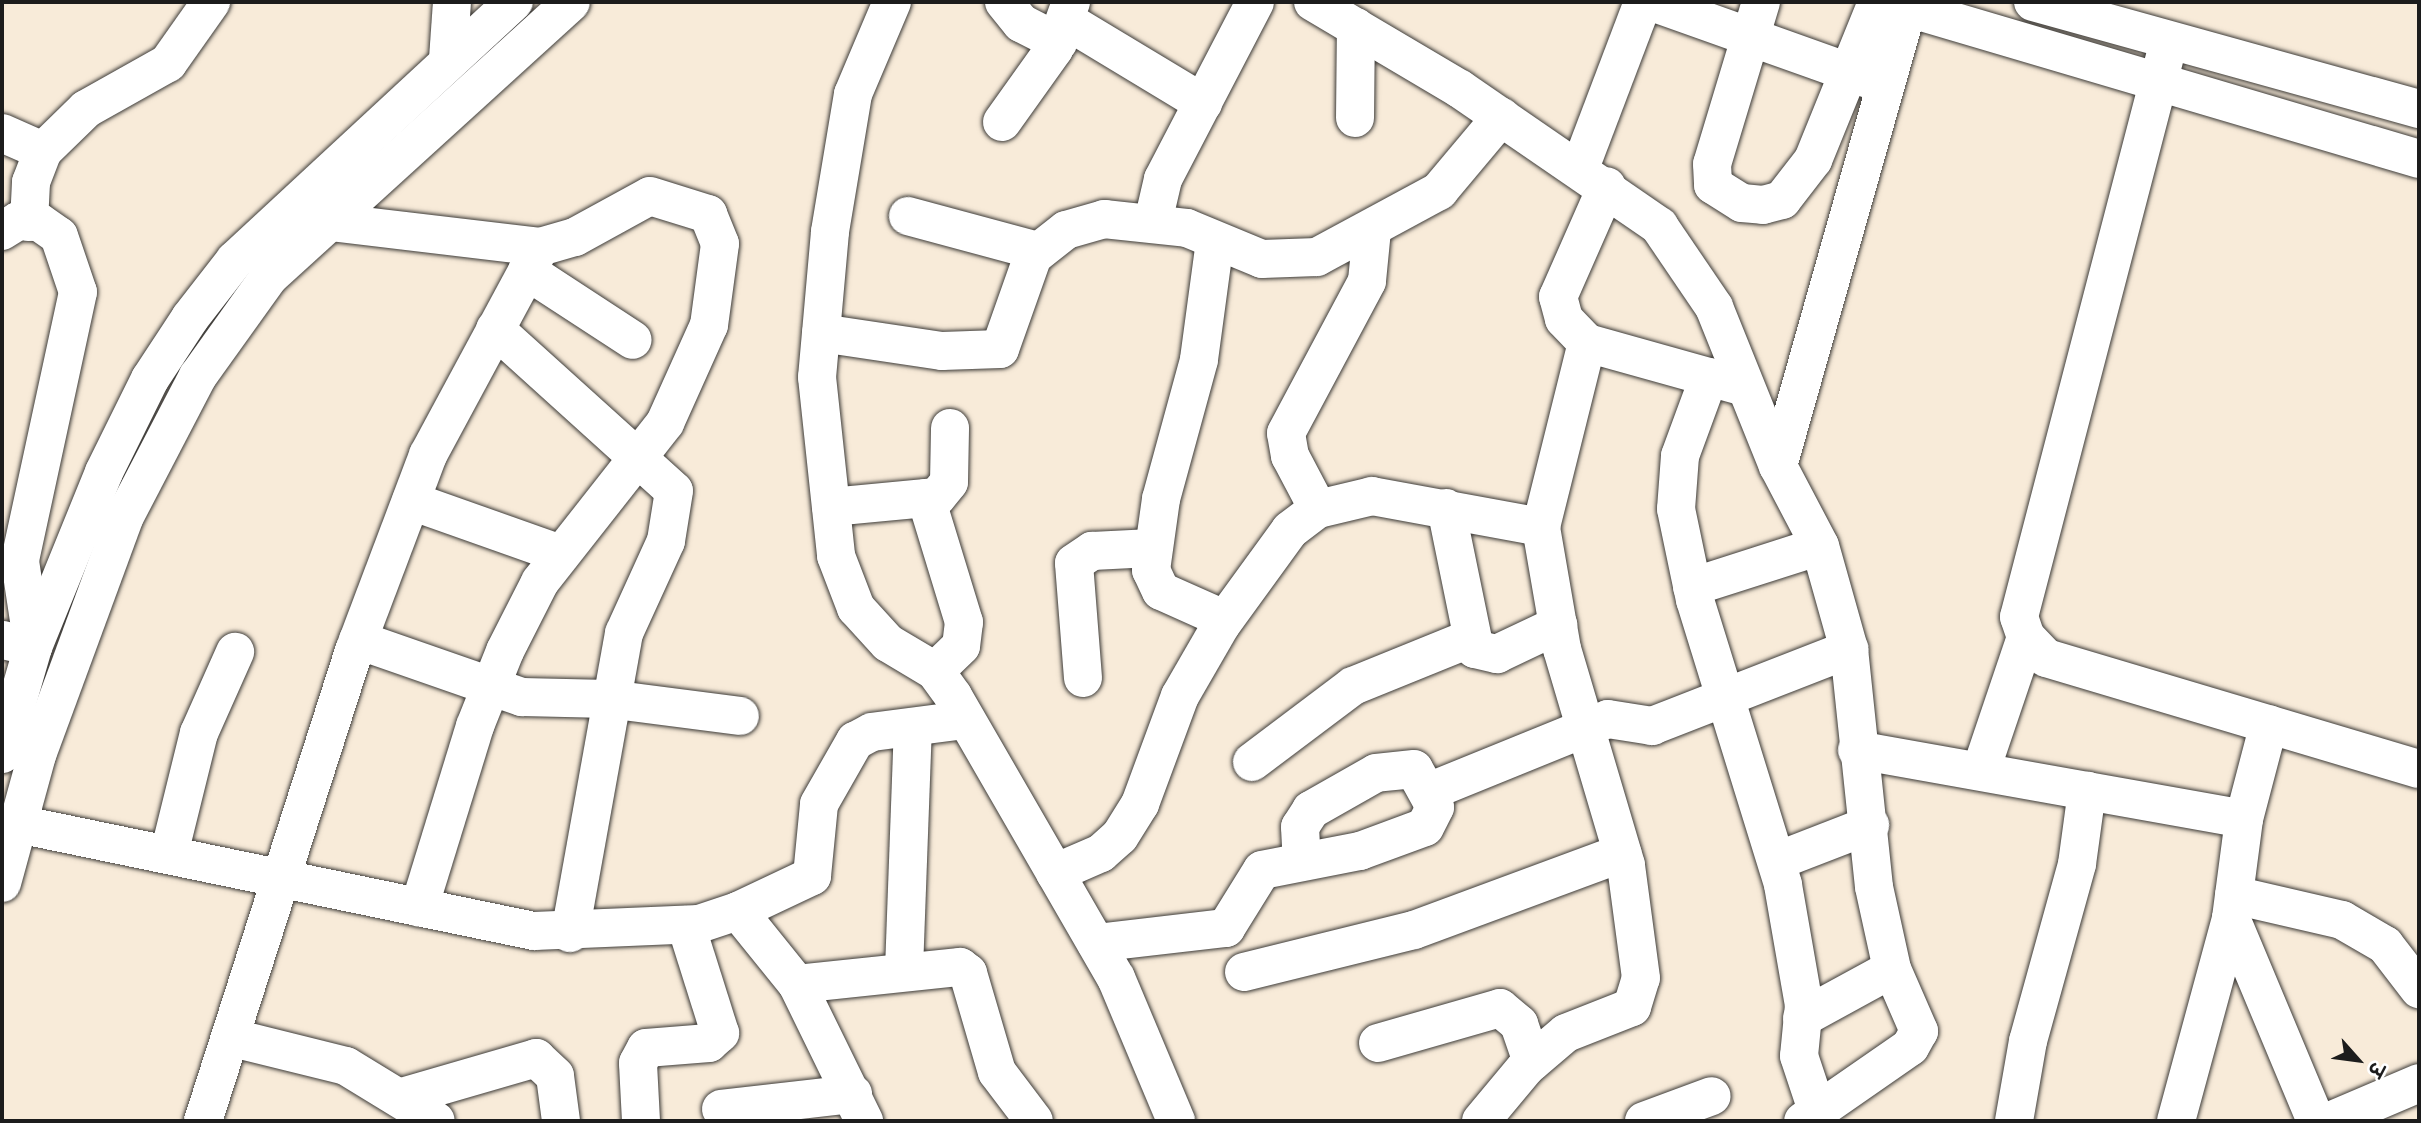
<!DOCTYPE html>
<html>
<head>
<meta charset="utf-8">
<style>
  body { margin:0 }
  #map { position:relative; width:2421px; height:1123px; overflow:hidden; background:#f8ebd9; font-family:"Patrick Hand","Playpen Sans Deva",sans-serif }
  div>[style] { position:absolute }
  .roads { filter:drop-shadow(0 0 2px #3d3b38) drop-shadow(0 0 2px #3d3b38) }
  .minor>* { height:38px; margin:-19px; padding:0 19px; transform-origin:19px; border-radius:19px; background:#fff }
  .major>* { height:38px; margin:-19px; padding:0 19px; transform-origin:19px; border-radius:19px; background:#fff }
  span { translate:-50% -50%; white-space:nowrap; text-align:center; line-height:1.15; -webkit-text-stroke:5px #fff; paint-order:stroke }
  .frame { position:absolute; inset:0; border:4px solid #1c1c1c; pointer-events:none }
  .north { position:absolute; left:2323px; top:1025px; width:70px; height:70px; -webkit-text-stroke:5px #fff; paint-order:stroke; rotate:118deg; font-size:19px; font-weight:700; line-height:28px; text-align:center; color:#1c1c1c }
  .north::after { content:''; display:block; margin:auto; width:24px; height:32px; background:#1c1c1c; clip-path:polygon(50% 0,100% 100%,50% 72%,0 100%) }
</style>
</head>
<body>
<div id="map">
  <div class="roads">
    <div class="minor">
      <div style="left:892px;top:2px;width:100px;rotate:113deg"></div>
      <div style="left:853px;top:94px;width:140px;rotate:99.5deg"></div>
      <div style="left:830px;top:232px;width:146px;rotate:95.1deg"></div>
      <div style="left:817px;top:377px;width:180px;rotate:83.9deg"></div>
      <div style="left:836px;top:556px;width:56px;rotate:69deg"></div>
      <div style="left:856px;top:608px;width:47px;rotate:47.6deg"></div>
      <div style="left:888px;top:643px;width:55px;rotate:30.8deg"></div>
      <div style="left:935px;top:671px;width:31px;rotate:54deg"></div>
      <div style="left:953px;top:696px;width:326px;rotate:60deg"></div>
      <div style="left:1116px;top:978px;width:155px;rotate:67.2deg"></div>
      <div style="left:1004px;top:2px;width:27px;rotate:51deg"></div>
      <div style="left:1021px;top:23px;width:42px;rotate:27.2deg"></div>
      <div style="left:1313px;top:2px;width:171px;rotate:30.6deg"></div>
      <div style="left:1460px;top:89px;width:242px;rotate:34.5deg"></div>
      <div style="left:1659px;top:226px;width:98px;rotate:55.8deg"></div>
      <div style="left:1714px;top:307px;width:171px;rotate:68.1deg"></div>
      <div style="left:1778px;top:466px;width:90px;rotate:62.3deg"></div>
      <div style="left:1820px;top:546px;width:107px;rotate:74.3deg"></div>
      <div style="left:1849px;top:649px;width:239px;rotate:84deg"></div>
      <div style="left:1874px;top:887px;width:84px;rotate:77.6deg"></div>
      <div style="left:1892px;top:969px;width:68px;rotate:66.5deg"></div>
      <div style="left:1919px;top:1031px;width:18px;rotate:119deg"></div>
      <div style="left:1910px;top:1047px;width:130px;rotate:145.3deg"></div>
      <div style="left:1652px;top:2px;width:232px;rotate:19.6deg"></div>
      <div style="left:1761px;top:2px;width:169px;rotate:106.8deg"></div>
      <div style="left:1712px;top:164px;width:21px;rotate:87deg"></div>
      <div style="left:1713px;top:185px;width:34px;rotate:32deg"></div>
      <div style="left:1742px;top:203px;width:21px;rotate:5deg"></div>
      <div style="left:1763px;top:205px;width:20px;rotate:-15deg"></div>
      <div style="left:1782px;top:200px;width:51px;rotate:-52.2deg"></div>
      <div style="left:1813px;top:160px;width:170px;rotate:-67.9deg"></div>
      <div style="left:1067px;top:21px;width:159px;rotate:31.1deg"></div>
      <div style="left:2169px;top:41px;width:595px;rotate:104.6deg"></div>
      <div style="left:2019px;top:617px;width:21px;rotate:71deg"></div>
      <div style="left:2026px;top:637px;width:29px;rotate:46deg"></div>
      <div style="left:2046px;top:658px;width:389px;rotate:16.6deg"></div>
      <div style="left:448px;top:59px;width:57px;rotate:-86deg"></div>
      <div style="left:1355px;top:118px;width:91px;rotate:-89.4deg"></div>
      <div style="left:1002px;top:122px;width:90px;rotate:-54.5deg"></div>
      <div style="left:1054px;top:49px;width:50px;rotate:-70.1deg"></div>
      <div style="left:2px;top:133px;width:45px;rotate:23.7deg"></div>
      <div style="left:1580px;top:168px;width:178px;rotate:-69.2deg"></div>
      <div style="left:908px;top:216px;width:135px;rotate:15.1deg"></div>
      <div style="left:29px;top:222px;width:40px;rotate:-87.1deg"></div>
      <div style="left:31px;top:182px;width:33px;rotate:-69deg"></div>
      <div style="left:43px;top:151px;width:60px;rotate:-44.3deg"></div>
      <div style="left:86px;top:109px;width:94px;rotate:-29.3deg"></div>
      <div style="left:168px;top:63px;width:75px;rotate:-54.8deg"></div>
      <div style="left:330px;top:222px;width:211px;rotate:6.8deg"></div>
      <div style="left:540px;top:247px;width:36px;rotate:-16deg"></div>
      <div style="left:575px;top:237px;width:85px;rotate:-28.7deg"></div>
      <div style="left:650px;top:196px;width:61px;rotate:17.2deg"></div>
      <div style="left:708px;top:214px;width:32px;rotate:68deg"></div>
      <div style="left:720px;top:244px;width:82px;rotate:97.7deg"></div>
      <div style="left:709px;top:325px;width:107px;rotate:114.2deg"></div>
      <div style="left:665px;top:423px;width:202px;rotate:128.2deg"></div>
      <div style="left:540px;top:582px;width:77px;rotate:116.9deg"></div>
      <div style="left:505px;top:651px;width:81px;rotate:111.8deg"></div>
      <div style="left:475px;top:726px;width:190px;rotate:107.1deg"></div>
      <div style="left:1153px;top:222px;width:44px;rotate:-76.9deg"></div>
      <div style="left:1163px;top:179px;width:199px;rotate:-62.5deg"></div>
      <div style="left:2px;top:231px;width:19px;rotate:-32deg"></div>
      <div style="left:18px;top:221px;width:21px;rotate:3deg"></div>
      <div style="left:39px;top:222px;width:24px;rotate:35deg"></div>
      <div style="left:59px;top:236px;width:59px;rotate:71.3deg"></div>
      <div style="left:78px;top:292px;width:275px;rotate:102.2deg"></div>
      <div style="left:20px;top:561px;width:87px;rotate:81.4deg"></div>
      <div style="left:33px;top:647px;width:32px;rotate:-167deg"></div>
      <div style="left:1215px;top:241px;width:120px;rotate:97.7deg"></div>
      <div style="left:1199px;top:360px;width:144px;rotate:105.3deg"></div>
      <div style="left:1161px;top:499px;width:72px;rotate:98deg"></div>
      <div style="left:1151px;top:570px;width:23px;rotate:65deg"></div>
      <div style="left:1161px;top:591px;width:69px;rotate:24deg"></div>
      <div style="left:527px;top:271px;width:126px;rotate:33.1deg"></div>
      <div style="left:495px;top:329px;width:241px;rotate:42.1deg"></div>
      <div style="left:674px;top:491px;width:51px;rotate:99.1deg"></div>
      <div style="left:666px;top:541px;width:101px;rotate:114.5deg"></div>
      <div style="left:624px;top:633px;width:305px;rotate:100.2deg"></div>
      <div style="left:821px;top:333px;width:122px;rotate:8.5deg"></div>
      <div style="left:942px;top:351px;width:58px;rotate:-2deg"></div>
      <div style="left:1000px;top:349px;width:99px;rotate:-70.5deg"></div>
      <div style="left:1033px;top:256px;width:42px;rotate:-38.2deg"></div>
      <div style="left:1066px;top:230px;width:40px;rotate:-16deg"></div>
      <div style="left:1104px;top:219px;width:83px;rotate:6.2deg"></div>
      <div style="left:1187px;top:228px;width:81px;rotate:22.5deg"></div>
      <div style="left:1262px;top:259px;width:55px;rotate:-2.1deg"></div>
      <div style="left:1317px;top:257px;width:139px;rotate:-28.4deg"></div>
      <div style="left:1439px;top:191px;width:97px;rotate:-50deg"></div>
      <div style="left:1587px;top:343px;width:33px;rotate:-134deg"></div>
      <div style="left:1564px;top:319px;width:23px;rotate:-105deg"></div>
      <div style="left:1558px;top:297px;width:121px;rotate:-66.2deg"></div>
      <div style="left:1709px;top:377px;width:84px;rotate:110.2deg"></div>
      <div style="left:1680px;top:456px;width:53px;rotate:94.3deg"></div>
      <div style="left:1676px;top:509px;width:93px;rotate:78.2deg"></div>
      <div style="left:1695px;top:600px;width:298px;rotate:72.8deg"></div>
      <div style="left:1783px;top:885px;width:122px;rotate:80.1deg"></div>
      <div style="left:1804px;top:1005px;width:51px;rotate:95.6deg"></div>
      <div style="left:1799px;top:1056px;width:60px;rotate:71.6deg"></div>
      <div style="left:1778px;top:466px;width:477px;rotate:-74.2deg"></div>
      <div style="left:926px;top:498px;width:130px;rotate:73deg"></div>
      <div style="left:964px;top:622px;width:24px;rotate:97deg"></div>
      <div style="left:961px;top:646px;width:36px;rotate:136deg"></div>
      <div style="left:411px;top:501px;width:159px;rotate:19.5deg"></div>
      <div style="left:831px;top:507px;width:106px;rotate:-5.4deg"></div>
      <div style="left:937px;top:497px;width:19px;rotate:-51deg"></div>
      <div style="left:949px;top:482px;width:54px;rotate:-88.9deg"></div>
      <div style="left:1446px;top:508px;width:144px;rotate:78.4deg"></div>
      <div style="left:1475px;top:649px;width:23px;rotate:13deg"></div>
      <div style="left:1497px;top:654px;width:68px;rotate:-25.4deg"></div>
      <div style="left:1318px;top:509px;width:60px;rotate:-117.8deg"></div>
      <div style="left:1290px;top:456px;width:23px;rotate:-100deg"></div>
      <div style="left:1286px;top:433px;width:172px;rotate:-61.9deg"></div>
      <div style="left:1367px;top:281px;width:51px;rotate:-84.4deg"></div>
      <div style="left:1692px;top:587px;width:134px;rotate:-17.8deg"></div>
      <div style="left:358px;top:640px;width:174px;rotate:19.2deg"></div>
      <div style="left:522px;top:697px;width:87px;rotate:1.3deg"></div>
      <div style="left:609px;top:699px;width:132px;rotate:7.4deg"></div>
      <div style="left:1083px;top:678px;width:115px;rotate:-94.5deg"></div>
      <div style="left:1074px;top:563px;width:22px;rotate:-34deg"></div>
      <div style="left:1092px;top:551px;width:60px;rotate:-2.9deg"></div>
      <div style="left:1857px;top:750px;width:393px;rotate:10.1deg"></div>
      <div style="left:1252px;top:762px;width:126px;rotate:-37deg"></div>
      <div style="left:1353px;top:686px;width:127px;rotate:-22.1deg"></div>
      <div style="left:1981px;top:770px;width:140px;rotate:-71.3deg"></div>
      <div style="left:1428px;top:792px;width:194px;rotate:-22.1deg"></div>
      <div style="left:1608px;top:719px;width:45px;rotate:9deg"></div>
      <div style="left:1652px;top:726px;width:212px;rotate:-21.3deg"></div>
      <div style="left:18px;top:824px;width:527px;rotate:11.72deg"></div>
      <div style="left:534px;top:931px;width:165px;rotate:-2.4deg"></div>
      <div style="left:699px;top:924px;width:41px;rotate:-18.4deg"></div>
      <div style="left:738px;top:911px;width:94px;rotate:51.1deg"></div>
      <div style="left:797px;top:984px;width:153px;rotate:63.9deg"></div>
      <div style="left:169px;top:854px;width:125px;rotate:-76.1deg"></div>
      <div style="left:199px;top:733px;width:89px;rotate:-66deg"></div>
      <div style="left:1777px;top:861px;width:100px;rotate:-21.2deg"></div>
      <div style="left:1055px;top:873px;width:50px;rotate:-23.5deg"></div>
      <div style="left:1101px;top:853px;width:25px;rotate:-42deg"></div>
      <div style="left:1120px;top:836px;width:38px;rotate:-58deg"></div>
      <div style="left:1140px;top:804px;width:115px;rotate:-69.7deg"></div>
      <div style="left:1180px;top:696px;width:82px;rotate:-60deg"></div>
      <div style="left:1221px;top:625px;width:117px;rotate:-54deg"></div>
      <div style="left:1290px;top:530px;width:35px;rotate:-37deg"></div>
      <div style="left:1318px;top:509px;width:56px;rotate:-13.5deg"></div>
      <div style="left:1372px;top:496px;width:172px;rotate:10.4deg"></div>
      <div style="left:2234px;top:895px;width:111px;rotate:13deg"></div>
      <div style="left:2342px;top:920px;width:50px;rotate:30.2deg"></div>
      <div style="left:2385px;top:945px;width:56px;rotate:52.3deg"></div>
      <div style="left:738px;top:911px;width:82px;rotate:-25.3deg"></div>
      <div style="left:812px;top:876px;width:72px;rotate:-84.4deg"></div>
      <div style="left:819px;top:804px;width:73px;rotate:-60.3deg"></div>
      <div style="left:855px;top:741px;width:19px;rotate:-28deg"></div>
      <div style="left:872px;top:732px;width:94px;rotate:-7.4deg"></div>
      <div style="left:2231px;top:918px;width:220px;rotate:67.3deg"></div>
      <div style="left:1096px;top:943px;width:131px;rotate:-6.6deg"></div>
      <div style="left:1226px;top:928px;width:68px;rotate:-58.2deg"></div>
      <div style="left:1262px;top:870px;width:100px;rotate:-11deg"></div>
      <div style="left:1360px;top:851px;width:69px;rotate:-20.3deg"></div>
      <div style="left:1425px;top:827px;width:22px;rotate:-63deg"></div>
      <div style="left:1435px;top:807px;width:43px;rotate:-118.9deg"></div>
      <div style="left:1414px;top:769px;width:38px;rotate:174deg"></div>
      <div style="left:1376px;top:773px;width:75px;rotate:150.4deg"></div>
      <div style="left:1311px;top:810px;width:20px;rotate:123deg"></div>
      <div style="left:1300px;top:827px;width:33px;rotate:87deg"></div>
      <div style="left:904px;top:970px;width:243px;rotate:-87.9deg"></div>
      <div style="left:1244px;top:972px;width:175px;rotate:-13.9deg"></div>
      <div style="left:1414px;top:930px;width:222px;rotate:-20.3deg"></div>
      <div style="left:797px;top:984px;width:164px;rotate:-6deg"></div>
      <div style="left:960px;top:967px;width:10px;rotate:37deg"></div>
      <div style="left:968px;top:973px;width:103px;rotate:73.7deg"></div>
      <div style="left:997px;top:1072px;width:61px;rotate:52.9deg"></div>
      <div style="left:1802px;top:1018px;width:102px;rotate:-28.6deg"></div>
      <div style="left:233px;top:1038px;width:116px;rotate:13.9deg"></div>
      <div style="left:346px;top:1066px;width:105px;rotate:31.4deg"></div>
      <div style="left:1378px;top:1043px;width:127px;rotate:-16deg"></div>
      <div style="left:1500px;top:1008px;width:25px;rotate:40deg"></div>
      <div style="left:1519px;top:1024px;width:40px;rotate:71.1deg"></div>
      <div style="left:402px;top:1097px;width:140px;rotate:-16.2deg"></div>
      <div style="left:536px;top:1058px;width:26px;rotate:43deg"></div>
      <div style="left:555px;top:1076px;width:45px;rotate:82.4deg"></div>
      <div style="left:721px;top:1109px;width:133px;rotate:-6.5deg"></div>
      <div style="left:203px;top:1121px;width:494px;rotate:-72.2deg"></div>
      <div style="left:354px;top:651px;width:210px;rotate:-69.3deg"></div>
      <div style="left:428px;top:455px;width:236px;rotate:-61.7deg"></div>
      <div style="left:641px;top:1121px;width:58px;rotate:-93deg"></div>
      <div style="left:638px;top:1063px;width:17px;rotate:-62deg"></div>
      <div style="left:646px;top:1048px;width:63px;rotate:-4.5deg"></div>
      <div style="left:709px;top:1043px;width:15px;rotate:-42deg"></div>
      <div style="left:720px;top:1033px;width:113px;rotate:-107.5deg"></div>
      <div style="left:1481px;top:1121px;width:70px;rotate:-50.2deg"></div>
      <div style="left:1526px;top:1067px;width:52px;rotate:-40.4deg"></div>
      <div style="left:1566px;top:1033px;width:71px;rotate:-21.5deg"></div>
      <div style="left:1632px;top:1007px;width:30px;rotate:-73deg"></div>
      <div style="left:1641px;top:978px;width:114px;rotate:-97.6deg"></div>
      <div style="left:1626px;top:865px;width:225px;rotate:-106.5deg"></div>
      <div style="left:1562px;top:649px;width:124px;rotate:-99.8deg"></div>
      <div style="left:1541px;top:527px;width:190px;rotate:-76deg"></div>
      <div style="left:1587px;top:343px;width:164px;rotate:15.6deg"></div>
      <div style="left:1644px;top:1121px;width:72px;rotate:-20.2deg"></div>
      <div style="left:2014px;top:1121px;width:81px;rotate:-80.1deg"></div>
      <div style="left:2028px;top:1041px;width:184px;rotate:-74.5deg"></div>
      <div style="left:2077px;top:864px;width:74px;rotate:-82.2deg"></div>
      <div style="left:2176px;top:1121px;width:210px;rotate:-74.8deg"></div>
      <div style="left:2231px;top:918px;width:100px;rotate:-82.5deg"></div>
      <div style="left:2244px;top:819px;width:98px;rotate:-75.3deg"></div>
      <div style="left:2330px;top:1121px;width:97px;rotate:-23.1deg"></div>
    </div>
    <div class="major">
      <div style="left:1888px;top:2px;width:554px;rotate:16.47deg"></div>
      <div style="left:2033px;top:2px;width:401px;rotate:15.5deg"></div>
      <div style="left:2px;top:754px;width:111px;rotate:-73.8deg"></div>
      <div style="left:33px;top:647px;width:189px;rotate:-67.9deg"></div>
      <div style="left:104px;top:472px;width:104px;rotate:-63.7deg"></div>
      <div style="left:150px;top:379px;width:73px;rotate:-56.7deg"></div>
      <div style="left:190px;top:318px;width:73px;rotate:-52.2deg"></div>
      <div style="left:235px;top:260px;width:380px;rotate:-42.8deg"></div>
      <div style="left:2px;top:883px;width:133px;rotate:-74.7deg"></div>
      <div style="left:37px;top:755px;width:252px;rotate:-69.8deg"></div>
      <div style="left:124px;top:518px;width:160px;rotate:-62.5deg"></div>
      <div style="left:198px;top:376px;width:122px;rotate:-54.4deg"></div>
      <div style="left:269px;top:277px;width:408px;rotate:-42.3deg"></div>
    </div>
  </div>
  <div class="frame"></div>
  <div class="north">उ</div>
</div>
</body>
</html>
